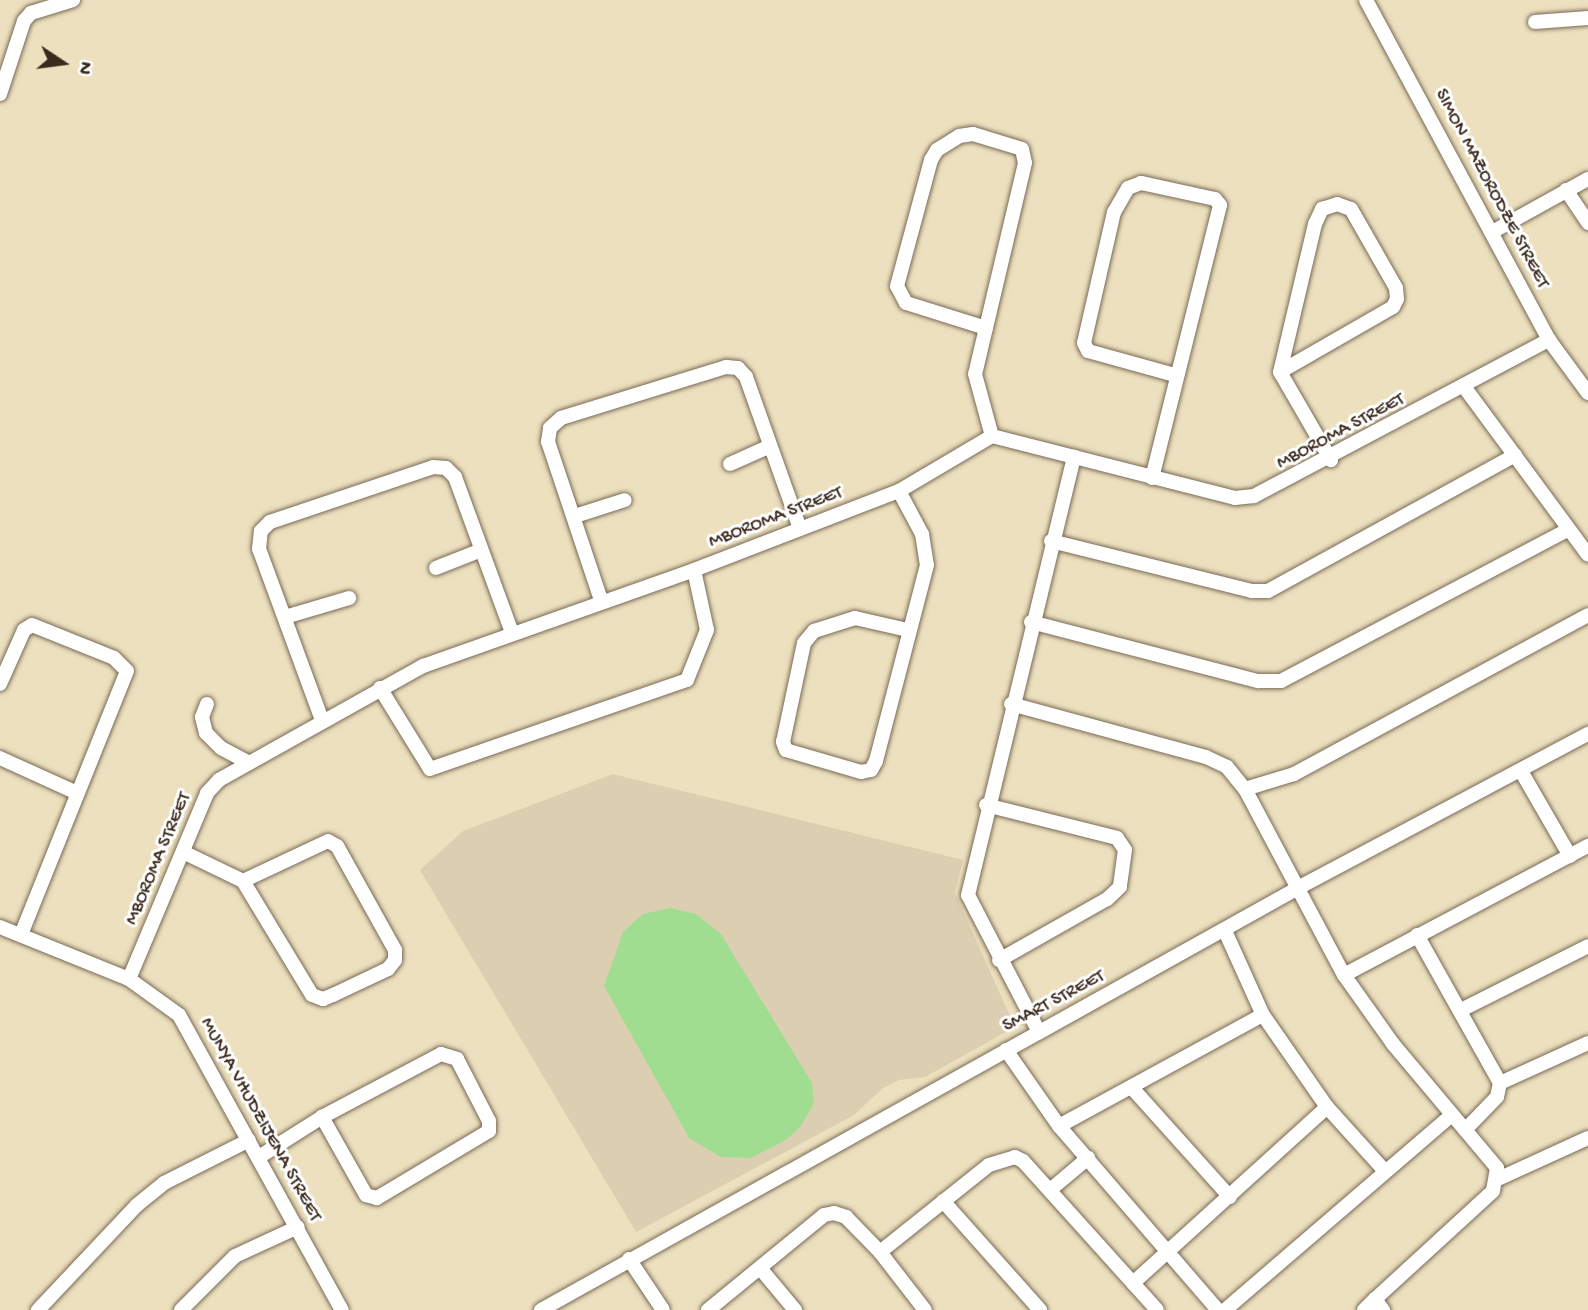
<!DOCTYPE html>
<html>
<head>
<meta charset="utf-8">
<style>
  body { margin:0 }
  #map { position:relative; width:1588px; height:1310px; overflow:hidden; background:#ece0be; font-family:"Gochi Hand",sans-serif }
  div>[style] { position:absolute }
  .built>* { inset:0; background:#dccfb1 }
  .green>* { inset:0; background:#a1dd91 }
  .roads { filter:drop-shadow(0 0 2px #796a56) drop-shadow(0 0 2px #796a56) }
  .minor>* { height:14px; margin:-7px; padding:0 7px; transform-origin:7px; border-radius:7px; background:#fff }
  span { translate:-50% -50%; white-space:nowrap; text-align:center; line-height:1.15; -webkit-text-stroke:6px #fff; paint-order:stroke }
  .street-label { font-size:19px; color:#3b2a1e }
  .north { position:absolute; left:28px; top:28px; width:70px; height:70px; -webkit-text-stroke:5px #fff; paint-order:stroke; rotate:103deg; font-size:19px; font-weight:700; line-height:28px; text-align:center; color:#3b2a1e }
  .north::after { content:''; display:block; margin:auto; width:24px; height:32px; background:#3b2a1e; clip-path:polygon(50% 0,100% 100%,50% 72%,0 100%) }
</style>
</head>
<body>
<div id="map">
  <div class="built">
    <div style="clip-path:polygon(613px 774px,963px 860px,955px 893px,1015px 1027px,925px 1077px,899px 1080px,883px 1088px,854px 1115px,636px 1232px,420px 870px,463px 831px)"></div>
  </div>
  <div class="green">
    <div style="clip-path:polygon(670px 908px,696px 914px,721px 934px,812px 1083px,814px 1103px,801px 1126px,786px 1140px,751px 1158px,721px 1157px,689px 1138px,604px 986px,623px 932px,643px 914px)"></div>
  </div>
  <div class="roads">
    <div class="minor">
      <div style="left:1366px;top:0;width:386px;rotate:61.7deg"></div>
      <div style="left:1549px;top:340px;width:66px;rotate:53.7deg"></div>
      <div style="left:1535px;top:22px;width:53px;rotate:-4.3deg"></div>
      <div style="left:0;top:94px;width:77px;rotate:-71.8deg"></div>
      <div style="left:24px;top:21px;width:11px;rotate:-49deg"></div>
      <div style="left:31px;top:13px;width:44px;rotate:-17.2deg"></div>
      <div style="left:1566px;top:190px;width:40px;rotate:56deg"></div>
      <div style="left:1494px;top:231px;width:107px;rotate:-29deg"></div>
      <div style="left:986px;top:328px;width:84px;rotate:-162.6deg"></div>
      <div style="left:906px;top:303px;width:19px;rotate:-118deg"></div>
      <div style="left:897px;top:286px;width:131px;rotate:-74.9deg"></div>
      <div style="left:931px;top:160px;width:12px;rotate:-59deg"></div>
      <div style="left:937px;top:150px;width:26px;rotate:-32deg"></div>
      <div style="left:959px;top:136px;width:14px;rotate:-8deg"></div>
      <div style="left:973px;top:134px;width:51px;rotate:17deg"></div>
      <div style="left:1022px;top:149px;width:14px;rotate:78deg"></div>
      <div style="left:1025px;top:163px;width:217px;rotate:103.3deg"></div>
      <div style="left:975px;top:374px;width:64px;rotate:74.7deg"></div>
      <div style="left:1280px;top:372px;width:152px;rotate:-76.7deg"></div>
      <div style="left:1315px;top:224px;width:17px;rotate:-65deg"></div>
      <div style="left:1322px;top:209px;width:16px;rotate:-18deg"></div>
      <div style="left:1337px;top:204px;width:15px;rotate:20deg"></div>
      <div style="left:1351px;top:209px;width:91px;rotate:60.3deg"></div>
      <div style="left:1396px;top:288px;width:11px;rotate:85deg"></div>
      <div style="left:1397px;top:299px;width:9px;rotate:117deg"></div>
      <div style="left:1393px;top:307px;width:130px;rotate:150.1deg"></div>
      <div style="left:1280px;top:372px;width:102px;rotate:59.9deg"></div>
      <div style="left:1465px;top:388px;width:207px;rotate:53.6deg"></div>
      <div style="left:730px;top:464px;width:42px;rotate:-24.1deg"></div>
      <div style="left:1152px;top:478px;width:281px;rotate:-76deg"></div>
      <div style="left:1220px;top:205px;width:8px;rotate:-130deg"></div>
      <div style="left:1215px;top:199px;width:76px;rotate:-167.8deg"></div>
      <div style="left:1141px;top:183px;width:14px;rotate:159deg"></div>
      <div style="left:1128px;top:188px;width:28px;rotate:120deg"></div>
      <div style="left:1114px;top:212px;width:134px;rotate:102.9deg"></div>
      <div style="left:1084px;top:343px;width:9px;rotate:63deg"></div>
      <div style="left:1088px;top:351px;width:90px;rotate:15.4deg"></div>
      <div style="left:899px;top:491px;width:49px;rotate:61.9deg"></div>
      <div style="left:922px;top:534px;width:31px;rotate:81deg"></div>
      <div style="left:927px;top:565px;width:203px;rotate:104.6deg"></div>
      <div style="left:876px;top:761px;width:10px;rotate:119deg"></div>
      <div style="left:871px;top:770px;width:10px;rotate:169deg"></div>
      <div style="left:861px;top:772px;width:78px;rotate:-163.7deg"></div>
      <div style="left:786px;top:750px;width:9px;rotate:-111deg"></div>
      <div style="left:783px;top:742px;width:101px;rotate:-78deg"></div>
      <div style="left:804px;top:643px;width:16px;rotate:-50deg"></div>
      <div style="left:814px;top:631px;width:43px;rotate:-17.6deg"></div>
      <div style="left:855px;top:618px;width:54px;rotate:12.8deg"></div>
      <div style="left:575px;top:516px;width:52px;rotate:-17.7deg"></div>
      <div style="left:1051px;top:541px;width:207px;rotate:14deg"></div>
      <div style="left:1252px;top:591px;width:16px"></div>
      <div style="left:1268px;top:591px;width:282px;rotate:-28.8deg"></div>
      <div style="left:436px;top:568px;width:46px;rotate:-21.6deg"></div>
      <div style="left:601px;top:600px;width:167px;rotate:-108.5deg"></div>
      <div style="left:548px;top:442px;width:14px;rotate:-82deg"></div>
      <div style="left:550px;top:428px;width:15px;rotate:-42deg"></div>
      <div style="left:561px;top:418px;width:173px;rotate:-17.2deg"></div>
      <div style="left:726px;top:367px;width:12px;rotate:5deg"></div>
      <div style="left:738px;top:368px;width:12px;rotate:48deg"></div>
      <div style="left:746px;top:377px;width:161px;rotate:70.4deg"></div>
      <div style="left:285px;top:617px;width:67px;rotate:-16.5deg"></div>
      <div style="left:1031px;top:622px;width:235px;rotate:14.6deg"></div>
      <div style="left:1258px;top:681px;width:23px"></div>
      <div style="left:1281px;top:681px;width:324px;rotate:-27.8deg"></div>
      <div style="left:0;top:684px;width:59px;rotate:-66deg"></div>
      <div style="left:24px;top:630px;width:9px;rotate:-32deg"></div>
      <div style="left:32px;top:625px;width:88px;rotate:21.9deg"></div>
      <div style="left:114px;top:658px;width:18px;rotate:45deg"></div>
      <div style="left:127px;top:671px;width:284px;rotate:111.9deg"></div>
      <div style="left:380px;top:688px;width:95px;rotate:58.3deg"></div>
      <div style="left:430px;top:769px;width:272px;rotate:-19.1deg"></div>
      <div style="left:687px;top:680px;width:54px;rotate:-68.2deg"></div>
      <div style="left:707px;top:630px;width:61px;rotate:-102.2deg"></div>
      <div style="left:207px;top:704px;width:14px;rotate:111deg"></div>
      <div style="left:202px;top:717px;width:16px;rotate:76deg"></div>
      <div style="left:206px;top:733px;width:21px;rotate:45deg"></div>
      <div style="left:221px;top:748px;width:32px;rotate:28deg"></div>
      <div style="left:1011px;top:704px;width:202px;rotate:15.2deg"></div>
      <div style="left:1206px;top:757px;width:23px;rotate:25deg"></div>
      <div style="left:1227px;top:767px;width:28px;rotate:51deg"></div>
      <div style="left:1245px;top:789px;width:211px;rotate:62deg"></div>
      <div style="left:1344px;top:975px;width:85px;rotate:54.6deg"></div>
      <div style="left:1393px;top:1044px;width:162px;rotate:50deg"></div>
      <div style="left:1497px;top:1168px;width:23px;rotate:100deg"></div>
      <div style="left:1493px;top:1191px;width:160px;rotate:137.5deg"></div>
      <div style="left:1375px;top:1299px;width:14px;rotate:54deg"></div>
      <div style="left:322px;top:720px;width:182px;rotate:-110.2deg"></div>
      <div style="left:259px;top:549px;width:18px;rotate:-84deg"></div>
      <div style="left:261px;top:531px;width:13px;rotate:-45deg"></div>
      <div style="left:270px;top:522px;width:172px;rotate:-18.6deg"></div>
      <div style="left:433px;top:467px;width:13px;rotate:4deg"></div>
      <div style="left:446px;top:468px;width:13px;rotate:45deg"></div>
      <div style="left:455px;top:477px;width:166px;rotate:69.9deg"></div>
      <div style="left:0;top:758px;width:85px;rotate:24.4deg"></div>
      <div style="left:1521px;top:771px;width:98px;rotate:60deg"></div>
      <div style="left:1245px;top:789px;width:51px;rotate:-17deg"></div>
      <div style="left:1294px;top:774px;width:334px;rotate:-28.4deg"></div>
      <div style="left:986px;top:805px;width:135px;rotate:14.1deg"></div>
      <div style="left:1117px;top:838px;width:14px;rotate:56deg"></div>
      <div style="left:1125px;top:850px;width:37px;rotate:98deg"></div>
      <div style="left:1120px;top:887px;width:18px;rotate:137deg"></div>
      <div style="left:1107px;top:899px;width:124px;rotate:150.5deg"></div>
      <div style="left:183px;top:852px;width:67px;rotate:25.8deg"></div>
      <div style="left:243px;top:881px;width:133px;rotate:58.8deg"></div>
      <div style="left:312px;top:995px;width:12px;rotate:20deg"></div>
      <div style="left:323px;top:999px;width:11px;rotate:-22deg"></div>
      <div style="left:333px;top:995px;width:61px;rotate:-25.3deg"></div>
      <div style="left:388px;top:969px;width:11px;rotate:-52deg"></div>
      <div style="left:395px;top:960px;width:10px;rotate:-90deg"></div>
      <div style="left:395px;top:950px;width:119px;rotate:-119.1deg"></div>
      <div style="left:337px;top:846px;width:10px;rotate:-151deg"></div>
      <div style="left:328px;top:841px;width:94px;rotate:154.8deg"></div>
      <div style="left:0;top:927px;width:139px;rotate:22deg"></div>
      <div style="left:129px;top:979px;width:62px;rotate:35.8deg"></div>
      <div style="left:179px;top:1015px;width:337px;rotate:61.1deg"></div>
      <div style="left:1225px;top:931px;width:92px;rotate:65.7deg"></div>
      <div style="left:1263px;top:1015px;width:112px;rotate:55.2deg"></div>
      <div style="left:1327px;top:1107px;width:84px;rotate:47.9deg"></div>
      <div style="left:1417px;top:935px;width:170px;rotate:60.7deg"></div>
      <div style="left:1344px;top:975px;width:276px;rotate:-27.9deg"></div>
      <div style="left:129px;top:979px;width:202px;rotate:-67.2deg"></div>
      <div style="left:207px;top:793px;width:18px;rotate:-47deg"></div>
      <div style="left:219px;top:780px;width:234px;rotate:-29.2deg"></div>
      <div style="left:423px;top:666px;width:288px;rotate:-19.5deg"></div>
      <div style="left:694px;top:570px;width:220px;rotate:-21.1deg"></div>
      <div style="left:899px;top:491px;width:108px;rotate:-30.6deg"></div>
      <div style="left:992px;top:436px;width:251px;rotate:14.3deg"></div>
      <div style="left:1235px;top:498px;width:19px;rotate:-6deg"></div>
      <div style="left:1254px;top:496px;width:334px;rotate:-27.9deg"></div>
      <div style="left:1461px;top:1010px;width:142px;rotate:-26.7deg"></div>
      <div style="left:1039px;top:1032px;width:154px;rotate:-117.4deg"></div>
      <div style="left:968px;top:895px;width:451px;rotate:-76.4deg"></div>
      <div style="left:1006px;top:1050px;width:93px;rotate:55.1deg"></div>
      <div style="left:1059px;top:1126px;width:243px;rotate:49.2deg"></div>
      <div style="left:1133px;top:1089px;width:145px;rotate:48.1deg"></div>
      <div style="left:1059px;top:1126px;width:232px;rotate:-28.6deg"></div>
      <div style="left:1465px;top:1130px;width:46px;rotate:-45.9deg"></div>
      <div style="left:1497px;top:1097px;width:14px;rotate:-78deg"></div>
      <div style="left:1500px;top:1083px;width:97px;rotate:-24.4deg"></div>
      <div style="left:259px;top:1157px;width:75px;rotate:-32.4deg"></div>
      <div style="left:322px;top:1117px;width:135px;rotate:-27.9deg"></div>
      <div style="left:441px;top:1054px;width:17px;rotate:17deg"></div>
      <div style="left:457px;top:1059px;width:70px;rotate:62.7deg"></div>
      <div style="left:489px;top:1121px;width:10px;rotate:90deg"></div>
      <div style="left:489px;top:1131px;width:131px;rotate:149.1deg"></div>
      <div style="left:377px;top:1198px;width:11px;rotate:-165deg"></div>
      <div style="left:366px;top:1195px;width:90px;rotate:-119.4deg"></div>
      <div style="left:1498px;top:1179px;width:99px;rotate:-24.5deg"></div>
      <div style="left:1050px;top:1190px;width:50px;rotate:-40.1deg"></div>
      <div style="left:943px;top:1201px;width:146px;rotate:48.3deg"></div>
      <div style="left:880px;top:1252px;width:139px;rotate:-38.6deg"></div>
      <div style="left:989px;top:1165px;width:27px;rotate:-17deg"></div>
      <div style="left:1015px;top:1157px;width:9px;rotate:27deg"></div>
      <div style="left:1023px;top:1161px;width:200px;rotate:48deg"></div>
      <div style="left:629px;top:1259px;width:61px;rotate:56.3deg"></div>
      <div style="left:760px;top:1268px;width:55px;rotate:50.2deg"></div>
      <div style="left:1133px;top:1283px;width:262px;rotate:-42.2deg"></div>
      <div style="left:38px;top:1310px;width:144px;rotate:-46.7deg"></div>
      <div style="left:137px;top:1205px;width:35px;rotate:-39deg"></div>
      <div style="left:164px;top:1183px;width:95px;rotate:-26.8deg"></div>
      <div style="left:181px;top:1310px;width:76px;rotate:-45deg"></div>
      <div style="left:235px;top:1256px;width:69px;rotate:-24.7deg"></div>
      <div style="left:541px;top:1310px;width:864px;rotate:-29.14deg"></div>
      <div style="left:1296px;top:889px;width:331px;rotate:-28deg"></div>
      <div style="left:708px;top:1310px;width:150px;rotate:-39.3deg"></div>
      <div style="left:824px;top:1215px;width:10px;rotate:-11deg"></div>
      <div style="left:834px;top:1213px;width:13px;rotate:18deg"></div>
      <div style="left:846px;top:1217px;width:49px;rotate:45.8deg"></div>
      <div style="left:880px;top:1252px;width:73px;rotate:52.2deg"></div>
      <div style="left:1225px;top:1310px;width:299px;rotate:-40.7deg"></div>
      <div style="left:1364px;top:1310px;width:16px;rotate:-45deg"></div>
    </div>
  </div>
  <div class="street-label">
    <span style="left:1491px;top:189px;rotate:62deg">SIMON MAZORODZE STREET</span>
    <span style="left:1341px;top:432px;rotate:-28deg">MBOROMA STREET</span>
    <span style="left:776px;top:518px;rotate:-21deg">MBOROMA STREET</span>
    <span style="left:159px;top:859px;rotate:-67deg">MBOROMA STREET</span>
    <span style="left:1054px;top:1002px;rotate:-28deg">SMART STREET</span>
    <span style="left:260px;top:1120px;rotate:61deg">MUNYA VHUDZIJENA STREET</span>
  </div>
  <div class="north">N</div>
</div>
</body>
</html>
